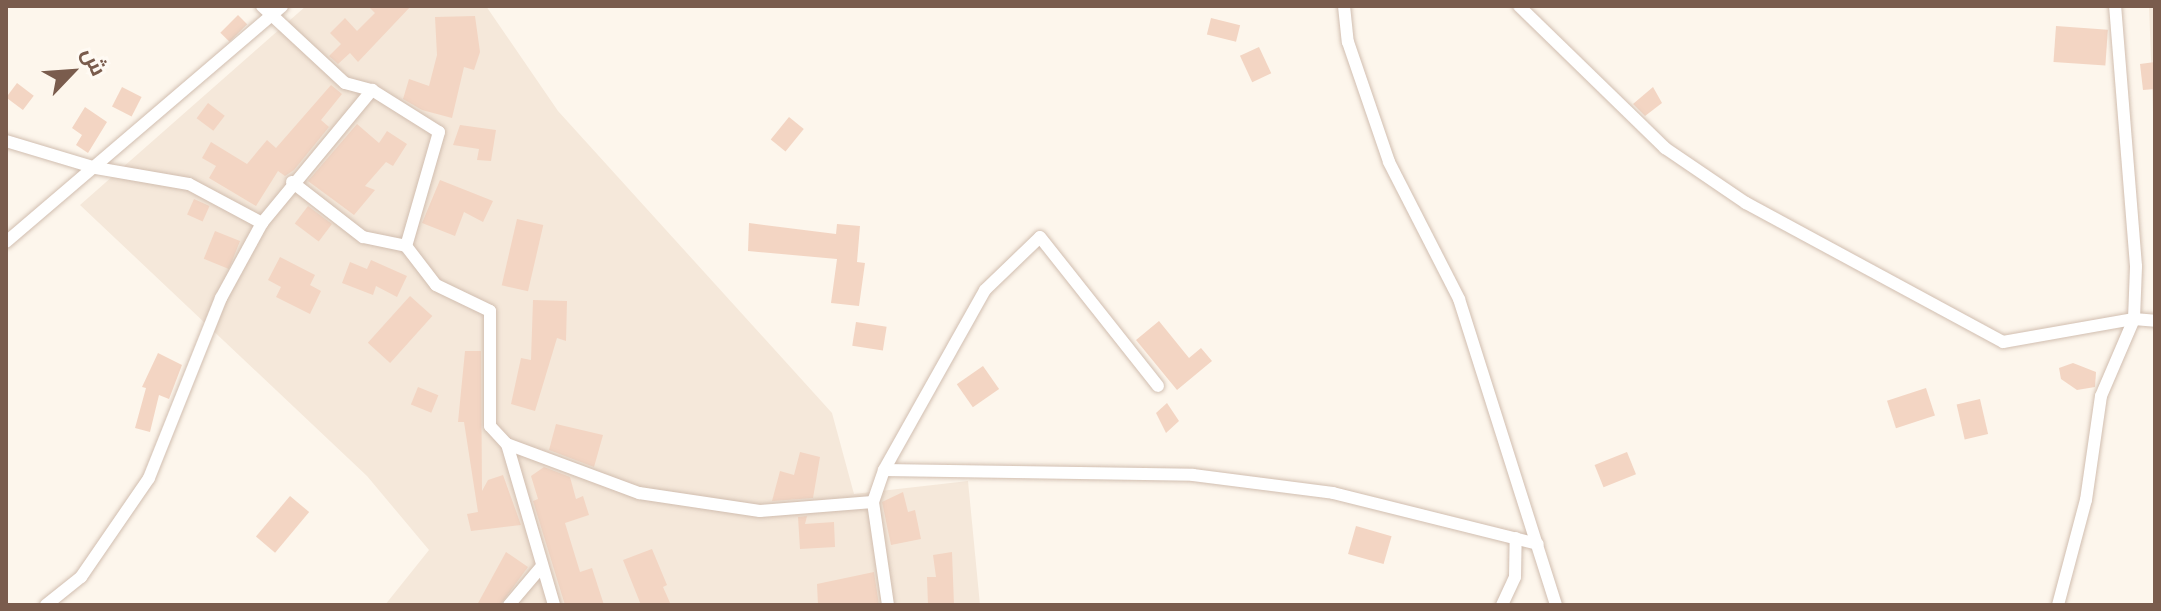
<!DOCTYPE html>
<html>
<head>
<meta charset="utf-8">
<style>
  body { margin:0 }
  #map { position:relative; width:2161px; height:611px; overflow:hidden; background:#fdf6ec; font-family:"Alegreya Sans",Cairo,sans-serif }
  div>[style] { position:absolute }
  .residential>* { inset:0; background:#f5e8da }
  .building>* { inset:0; background:#f3d5c3; transform-origin:0 0 }
  .roads { filter:drop-shadow(0 0 2px #d1beb0) drop-shadow(0 0 2px #d1beb0) }
  .street>* { height:12px; margin:-6px; padding:0 6px; transform-origin:6px; border-radius:6px; background:#fff }
  span { translate:-50% -50%; white-space:nowrap; text-align:center; line-height:1.15; -webkit-text-stroke:6px #fffaf3; paint-order:stroke }
  .frame { position:absolute; inset:0; border:8px solid #7a5c4d; pointer-events:none }
  .north { position:absolute; left:32px; top:32px; width:80px; height:80px; -webkit-text-stroke:6px #fffaf3; paint-order:stroke; rotate:65deg; font-size:22px; font-weight:700; line-height:32px; text-align:center; color:#7a5c4d }
  .north::after { content:''; display:block; margin:auto; width:28px; height:36px; background:#7a5c4d; clip-path:polygon(50% 0,100% 100%,50% 72%,0 100%) }
</style>
</head>
<body>
<div id="map">
  <div class="residential">
    <div style="clip-path:polygon(306px 6px,486px 6px,558px 111px,832px 413px,854px 494px,968px 481px,980px 605px,385px 605px,429px 550px,367px 476px,80px 205px)"></div>
    <div style="clip-path:polygon(2149px 6px,2155px 6px,2155px 166px)"></div>
  </div>
  <div class="building">
    <div style="clip-path:polygon(368px 6px,411px 6px,358px 62px,350px 53px,338px 64px,329px 56px,341px 44px,330px 33px,345px 18px,357px 31px,375px 13px)"></div>
    <div style="left:238px;top:15px;width:13px;height:25px;rotate:45deg"></div>
    <div style="clip-path:polygon(475px 16px,480px 52px,474px 70px,464px 67px,452px 118px,422px 110px,403px 99px,409px 79px,429px 86px,437px 55px,435px 17px)"></div>
    <div style="left:1211px;top:18px;width:30px;height:17px;rotate:14deg"></div>
    <div style="left:2056px;top:26px;width:52px;height:36px;rotate:4deg"></div>
    <div style="left:1259px;top:47px;width:29px;height:21px;rotate:65deg"></div>
    <div style="clip-path:polygon(2155px 62px,2155px 89px,2143px 90px,2140px 64px)"></div>
    <div style="left:17px;top:83px;width:21px;height:18px;rotate:37deg"></div>
    <div style="clip-path:polygon(331px 85px,342px 94px,321px 120px,329px 127px,294px 170px,285px 176px,278px 171px,256px 206px,209px 178px,216px 166px,202px 158px,211px 142px,247px 164px,267px 140px,276px 148px)"></div>
    <div style="left:122px;top:87px;width:22px;height:22px;rotate:27deg"></div>
    <div style="clip-path:polygon(1653px 87px,1662px 103px,1645px 116px,1633px 104px)"></div>
    <div style="left:208px;top:103px;width:21px;height:19px;rotate:37deg"></div>
    <div style="clip-path:polygon(85px 107px,107px 122px,88px 153px,76px 145px,82px 135px,72px 128px)"></div>
    <div style="left:789px;top:117px;width:19px;height:29px;rotate:39deg"></div>
    <div style="clip-path:polygon(357px 124px,379px 143px,387px 131px,407px 144px,393px 166px,386px 162px,365px 186px,375px 190px,354px 215px,308px 181px)"></div>
    <div style="clip-path:polygon(460px 125px,496px 130px,491px 161px,477px 160px,479px 149px,453px 145px)"></div>
    <div style="clip-path:polygon(440px 180px,493px 201px,483px 222px,464px 212px,455px 236px,422px 223px)"></div>
    <div style="left:194px;top:199px;width:17px;height:17px;rotate:24deg"></div>
    <div style="left:308px;top:206px;width:30px;height:22px;rotate:37deg"></div>
    <div style="left:517px;top:219px;width:27px;height:68px;rotate:13deg"></div>
    <div style="clip-path:polygon(749px 223px,836px 234px,837px 224px,860px 226px,857px 262px,865px 263px,859px 306px,831px 303px,837px 259px,748px 251px)"></div>
    <div style="left:215px;top:231px;width:27px;height:30px;rotate:22deg"></div>
    <div style="clip-path:polygon(280px 257px,315px 275px,310px 285px,321px 291px,310px 314px,276px 297px,281px 287px,268px 280px)"></div>
    <div style="clip-path:polygon(371px 260px,407px 276px,397px 297px,376px 286px,373px 295px,342px 283px,350px 262px,367px 269px)"></div>
    <div style="left:410px;top:296px;width:30px;height:63px;rotate:42deg"></div>
    <div style="clip-path:polygon(533px 300px,567px 301px,566px 341px,557px 338px,535px 411px,511px 404px,521px 358px,531px 360px)"></div>
    <div style="clip-path:polygon(1159px 321px,1189px 358px,1201px 348px,1212px 361px,1177px 390px,1136px 340px)"></div>
    <div style="left:856px;top:322px;width:31px;height:24px;rotate:9deg"></div>
    <div style="clip-path:polygon(465px 351px,481px 351px,482px 491px,488px 480px,503px 475px,521px 525px,471px 531px,467px 514px,478px 512px,464px 422px,458px 422px)"></div>
    <div style="clip-path:polygon(158px 353px,182px 365px,169px 399px,159px 395px,150px 432px,135px 428px,146px 388px,142px 387px)"></div>
    <div style="clip-path:polygon(2073px 363px,2096px 372px,2095px 387px,2077px 390px,2061px 379px,2059px 368px)"></div>
    <div style="left:983px;top:366px;width:28px;height:32px;rotate:55deg"></div>
    <div style="left:418px;top:387px;width:22px;height:19px;rotate:22deg"></div>
    <div style="left:1926px;top:388px;width:29px;height:41px;rotate:72deg"></div>
    <div style="left:1980px;top:399px;width:36px;height:24px;rotate:77deg"></div>
    <div style="clip-path:polygon(1167px 403px,1179px 421px,1166px 433px,1156px 413px)"></div>
    <div style="clip-path:polygon(556px 424px,603px 435px,594px 467px,549px 450px)"></div>
    <div style="clip-path:polygon(800px 452px,820px 457px,813px 498px,772px 501px,780px 471px,794px 475px)"></div>
    <div style="left:1627px;top:452px;width:24px;height:35px;rotate:68deg"></div>
    <div style="clip-path:polygon(544px 467px,570px 477px,576px 499px,583px 496px,589px 515px,565px 523px,580px 572px,592px 568px,604px 605px,565px 605px,533px 501px,538px 499px,531px 476px)"></div>
    <div style="clip-path:polygon(903px 492px,908px 512px,915px 510px,921px 539px,891px 545px,882px 502px)"></div>
    <div style="left:290px;top:496px;width:25px;height:53px;rotate:40deg"></div>
    <div style="clip-path:polygon(807px 516px,805px 524px,834px 522px,835px 547px,800px 549px,798px 517px)"></div>
    <div style="left:1356px;top:526px;width:37px;height:29px;rotate:16deg"></div>
    <div style="clip-path:polygon(652px 549px,667px 585px,663px 587px,671px 605px,641px 605px,623px 560px)"></div>
    <div style="clip-path:polygon(506px 552px,528px 567px,500px 605px,477px 605px)"></div>
    <div style="clip-path:polygon(952px 552px,954px 605px,928px 605px,927px 577px,936px 577px,933px 555px)"></div>
    <div style="clip-path:polygon(874px 572px,879px 605px,818px 605px,817px 584px)"></div>
  </div>
  <div class="roads">
    <div class="street">
      <div style="left:262px;top:6px;width:113px;rotate:42.9deg"></div>
      <div style="left:345px;top:83px;width:28px;rotate:15deg"></div>
      <div style="left:372px;top:90px;width:79px;rotate:32.1deg"></div>
      <div style="left:439px;top:132px;width:119px;rotate:106.1deg"></div>
      <div style="left:406px;top:246px;width:49px;rotate:52.4deg"></div>
      <div style="left:436px;top:285px;width:60px;rotate:25.7deg"></div>
      <div style="left:490px;top:311px;width:115px;rotate:90deg"></div>
      <div style="left:490px;top:426px;width:25px;rotate:47deg"></div>
      <div style="left:507px;top:444px;width:168px;rotate:73.7deg"></div>
      <div style="left:1344px;top:6px;width:36px;rotate:84deg"></div>
      <div style="left:1348px;top:42px;width:127px;rotate:71.1deg"></div>
      <div style="left:1389px;top:162px;width:154px;rotate:62.9deg"></div>
      <div style="left:1459px;top:299px;width:321px;rotate:72.4deg"></div>
      <div style="left:1519px;top:6px;width:204px;rotate:44.2deg"></div>
      <div style="left:1665px;top:148px;width:98px;rotate:34.2deg"></div>
      <div style="left:1746px;top:203px;width:292px;rotate:28.4deg"></div>
      <div style="left:2003px;top:342px;width:133px;rotate:-10deg"></div>
      <div style="left:2134px;top:319px;width:21px;rotate:5deg"></div>
      <div style="left:6px;top:141px;width:94px;rotate:16.7deg"></div>
      <div style="left:96px;top:168px;width:94px;rotate:9.8deg"></div>
      <div style="left:189px;top:184px;width:83px;rotate:28.1deg"></div>
      <div style="left:262px;top:223px;width:173px;rotate:-50.4deg"></div>
      <div style="left:292px;top:182px;width:90px;rotate:37.8deg"></div>
      <div style="left:363px;top:237px;width:44px;rotate:11.8deg"></div>
      <div style="left:6px;top:242px;width:363px;rotate:-40.5deg"></div>
      <div style="left:507px;top:444px;width:141px;rotate:20.4deg"></div>
      <div style="left:639px;top:493px;width:122px;rotate:8.5deg"></div>
      <div style="left:760px;top:511px;width:113px;rotate:-4.6deg"></div>
      <div style="left:884px;top:470px;width:309px;rotate:0.9deg"></div>
      <div style="left:1193px;top:475px;width:141px;rotate:7.3deg"></div>
      <div style="left:1333px;top:493px;width:211px;rotate:14deg"></div>
      <div style="left:46px;top:605px;width:45px;rotate:-38.7deg"></div>
      <div style="left:81px;top:577px;width:120px;rotate:-55.5deg"></div>
      <div style="left:149px;top:478px;width:194px;rotate:-68.2deg"></div>
      <div style="left:221px;top:298px;width:85px;rotate:-61.3deg"></div>
      <div style="left:509px;top:605px;width:51px;rotate:-49.8deg"></div>
      <div style="left:888px;top:605px;width:104px;rotate:-98.3deg"></div>
      <div style="left:873px;top:502px;width:34px;rotate:-71deg"></div>
      <div style="left:884px;top:470px;width:206px;rotate:-60.7deg"></div>
      <div style="left:985px;top:290px;width:76px;rotate:-43.9deg"></div>
      <div style="left:1040px;top:237px;width:190px;rotate:51.6deg"></div>
      <div style="left:1502px;top:605px;width:31px;rotate:-65deg"></div>
      <div style="left:1515px;top:577px;width:39px;rotate:-89deg"></div>
      <div style="left:2058px;top:605px;width:109px;rotate:-75.1deg"></div>
      <div style="left:2086px;top:500px;width:105px;rotate:-81.8deg"></div>
      <div style="left:2101px;top:396px;width:84px;rotate:-66.8deg"></div>
      <div style="left:2134px;top:319px;width:53px;rotate:-87.8deg"></div>
      <div style="left:2136px;top:266px;width:261px;rotate:-94.6deg"></div>
    </div>
  </div>
  <div class="frame"></div>
  <div class="north">ش</div>
</div>
</body>
</html>
